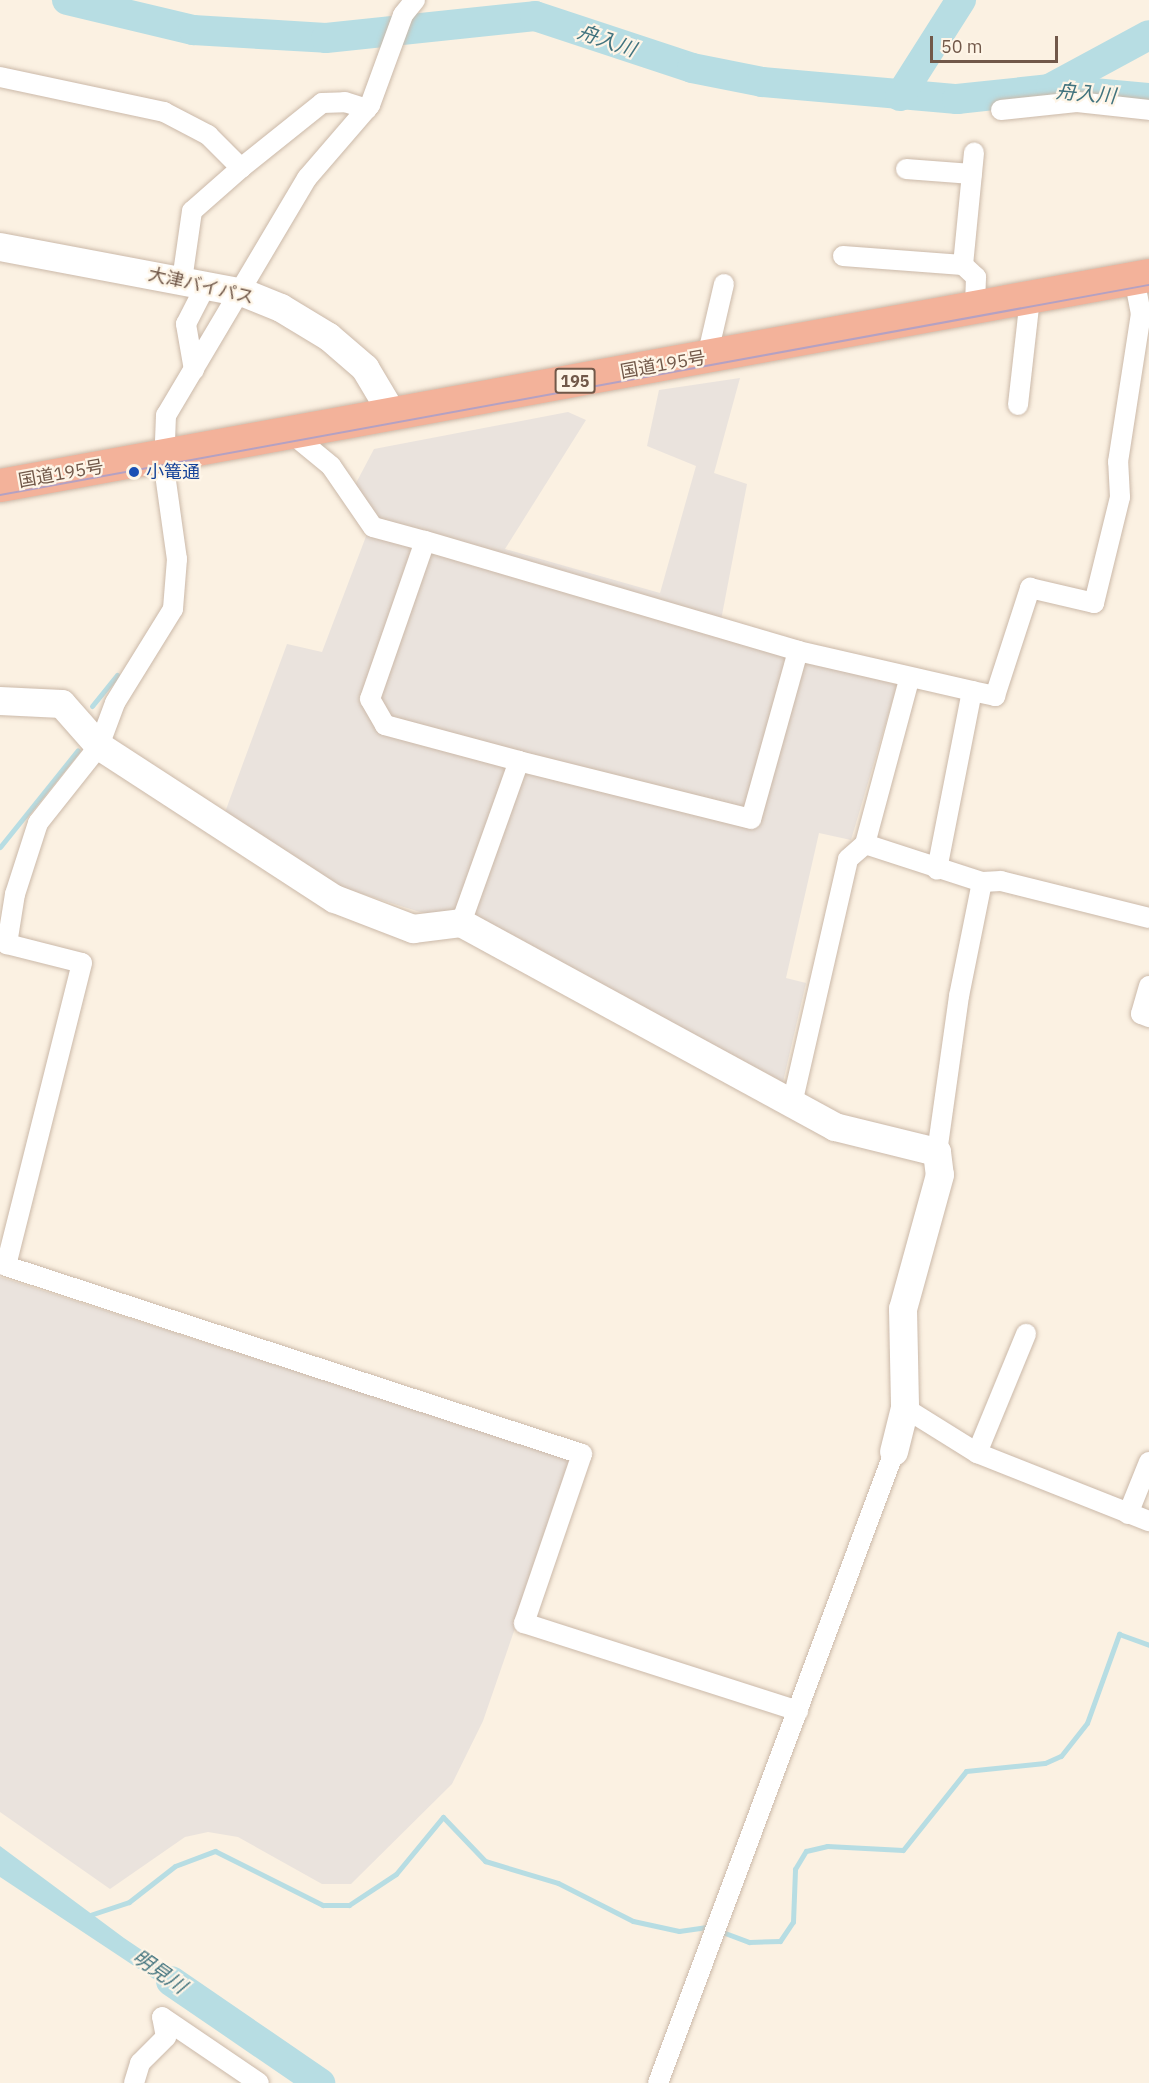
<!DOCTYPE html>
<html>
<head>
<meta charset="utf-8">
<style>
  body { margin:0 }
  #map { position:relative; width:1149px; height:2083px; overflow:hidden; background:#fbf1e2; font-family:"IBM Plex Sans","Noto Sans JP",sans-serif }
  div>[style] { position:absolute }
  .industrial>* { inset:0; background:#eae3dd }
  .water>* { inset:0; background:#b7dde3 }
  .stream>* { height:5px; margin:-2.5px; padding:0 2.5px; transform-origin:2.5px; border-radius:2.5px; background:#b7dde3 }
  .river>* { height:30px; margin:-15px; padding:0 15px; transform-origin:15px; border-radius:15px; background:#b7dde3 }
  .roads { filter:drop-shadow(0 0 2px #cbb9a9) drop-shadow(0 0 2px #cbb9a9) }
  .street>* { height:20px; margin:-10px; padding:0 10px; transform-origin:10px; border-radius:10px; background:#fff }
  .secondary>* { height:28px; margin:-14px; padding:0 14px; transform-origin:14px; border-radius:14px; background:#fff }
  .highway>* { height:33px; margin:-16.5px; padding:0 16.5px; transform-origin:16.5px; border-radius:16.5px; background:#f3b29a }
  .tram>* { height:1.5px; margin:-0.75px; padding:0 0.75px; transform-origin:0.75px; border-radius:0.75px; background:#b4a1c3 }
  .dots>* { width:16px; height:16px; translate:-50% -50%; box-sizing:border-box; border:3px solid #fef5e7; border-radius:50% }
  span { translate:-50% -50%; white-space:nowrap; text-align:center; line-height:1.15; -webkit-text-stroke:4.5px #fef5e7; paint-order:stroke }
  .shield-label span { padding:2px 4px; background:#fef5e7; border:2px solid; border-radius:4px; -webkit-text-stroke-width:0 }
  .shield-label { font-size:16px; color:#715849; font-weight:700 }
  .street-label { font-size:18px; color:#715849 }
  .transit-label { font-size:18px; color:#164399 }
  .left { translate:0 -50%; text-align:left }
  .water-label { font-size:20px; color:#41737e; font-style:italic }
  .scale { position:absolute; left:930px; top:36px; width:128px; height:27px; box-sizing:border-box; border:3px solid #715849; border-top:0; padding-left:8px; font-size:18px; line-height:21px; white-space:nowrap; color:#715849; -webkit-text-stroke:4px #fef5e7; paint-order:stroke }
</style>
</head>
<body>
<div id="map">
  <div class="industrial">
    <div style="clip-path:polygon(740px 378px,714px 473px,747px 484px,718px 636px,897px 685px,851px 840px,819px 833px,786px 978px,806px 983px,783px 1082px,486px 924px,420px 912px,337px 886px,224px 815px,287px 644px,322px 652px,373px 518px,355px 485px,374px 449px,568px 412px,586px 420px,505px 549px,660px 593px,696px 466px,647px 446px,659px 390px)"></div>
    <div style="clip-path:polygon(0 1277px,573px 1460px,483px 1721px,452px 1784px,351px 1884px,322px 1884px,238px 1837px,208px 1832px,185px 1837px,110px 1889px,0 1812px)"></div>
  </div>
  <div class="water">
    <div style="clip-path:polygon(0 1846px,124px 1938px,214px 1999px,199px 2009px,0 1877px)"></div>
  </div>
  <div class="stream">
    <div style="left:92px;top:706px;width:40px;rotate:-51deg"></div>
    <div style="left:0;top:847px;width:124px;rotate:-51.2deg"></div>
    <div style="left:87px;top:1916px;width:44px;rotate:-18.4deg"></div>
    <div style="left:129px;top:1902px;width:58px;rotate:-38deg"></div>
    <div style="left:175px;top:1866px;width:43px;rotate:-20.6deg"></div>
    <div style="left:215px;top:1851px;width:121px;rotate:26.6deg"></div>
    <div style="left:323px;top:1905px;width:26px"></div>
    <div style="left:349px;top:1905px;width:56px;rotate:-33.4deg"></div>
    <div style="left:396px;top:1874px;width:74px;rotate:-50.5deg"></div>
    <div style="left:443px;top:1817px;width:61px;rotate:46.3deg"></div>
    <div style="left:485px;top:1861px;width:76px;rotate:16.8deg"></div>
    <div style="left:558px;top:1883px;width:84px;rotate:26.9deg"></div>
    <div style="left:633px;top:1921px;width:47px;rotate:12.3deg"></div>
    <div style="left:679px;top:1931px;width:30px;rotate:-8deg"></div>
    <div style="left:709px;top:1927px;width:43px;rotate:20.6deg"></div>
    <div style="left:749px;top:1942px;width:31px;rotate:-2deg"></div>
    <div style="left:780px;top:1941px;width:23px;rotate:-56deg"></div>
    <div style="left:793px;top:1922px;width:53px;rotate:-87.8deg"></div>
    <div style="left:795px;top:1869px;width:21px;rotate:-59deg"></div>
    <div style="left:806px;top:1851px;width:22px;rotate:-13deg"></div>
    <div style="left:827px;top:1846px;width:76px;rotate:3deg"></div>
    <div style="left:903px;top:1850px;width:101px;rotate:-51.4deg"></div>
    <div style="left:966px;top:1771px;width:79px;rotate:-5.8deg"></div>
    <div style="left:1045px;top:1763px;width:17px;rotate:-24deg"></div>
    <div style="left:1061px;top:1756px;width:42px;rotate:-51.8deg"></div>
    <div style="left:1087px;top:1723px;width:95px;rotate:-70.2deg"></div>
    <div style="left:1119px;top:1634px;width:32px;rotate:20deg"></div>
  </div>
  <div class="river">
    <div style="left:67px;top:0;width:130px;rotate:13.4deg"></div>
    <div style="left:193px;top:30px;width:133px;rotate:3.4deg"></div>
    <div style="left:326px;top:38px;width:210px;rotate:-6deg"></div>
    <div style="left:535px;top:16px;width:165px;rotate:18.3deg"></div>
    <div style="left:692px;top:68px;width:71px;rotate:11.3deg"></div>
    <div style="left:762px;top:82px;width:196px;rotate:5deg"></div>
    <div style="left:957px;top:99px;width:94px;rotate:-6.1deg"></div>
    <div style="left:1050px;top:89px;width:99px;rotate:5.2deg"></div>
    <div style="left:1051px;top:88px;width:111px;rotate:-28.4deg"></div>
    <div style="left:900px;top:96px;width:114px;rotate:-57.6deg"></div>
    <div style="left:171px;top:1981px;width:181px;rotate:34.4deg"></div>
  </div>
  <div class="roads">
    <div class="street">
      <div style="left:415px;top:0;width:19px;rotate:129deg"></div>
      <div style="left:403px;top:15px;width:96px;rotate:110.1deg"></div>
      <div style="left:370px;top:105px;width:96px;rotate:130.8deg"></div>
      <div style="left:307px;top:178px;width:276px;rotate:120.7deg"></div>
      <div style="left:166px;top:415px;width:52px;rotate:92.2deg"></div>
      <div style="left:164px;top:467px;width:93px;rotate:82deg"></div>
      <div style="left:177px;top:559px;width:50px;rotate:94.6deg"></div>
      <div style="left:173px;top:609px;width:110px;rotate:121.7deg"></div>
      <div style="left:115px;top:703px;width:46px;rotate:110.4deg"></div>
      <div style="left:99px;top:746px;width:98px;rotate:128.4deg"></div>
      <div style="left:38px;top:823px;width:75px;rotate:107.9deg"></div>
      <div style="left:15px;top:894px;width:51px;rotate:99.1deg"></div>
      <div style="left:7px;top:944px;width:77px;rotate:14.2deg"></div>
      <div style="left:82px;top:963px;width:312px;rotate:104.1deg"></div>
      <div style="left:6px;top:1266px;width:606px;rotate:18.08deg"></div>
      <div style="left:582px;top:1454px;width:179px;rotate:108.9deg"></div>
      <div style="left:524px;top:1623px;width:288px;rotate:17.8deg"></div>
      <div style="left:0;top:77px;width:168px;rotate:12deg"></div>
      <div style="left:164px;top:112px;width:50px;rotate:27.6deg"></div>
      <div style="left:208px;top:135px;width:47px;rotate:45deg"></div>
      <div style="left:241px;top:168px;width:65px;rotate:138.7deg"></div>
      <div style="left:192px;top:211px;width:70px;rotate:98.2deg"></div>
      <div style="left:1001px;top:110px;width:76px;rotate:-6deg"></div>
      <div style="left:1077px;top:102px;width:72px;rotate:6.3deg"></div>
      <div style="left:241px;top:168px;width:104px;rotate:-38.7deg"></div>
      <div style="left:322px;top:103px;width:23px;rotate:-2deg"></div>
      <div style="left:345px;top:102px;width:23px;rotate:18deg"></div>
      <div style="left:906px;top:169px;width:66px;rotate:4.3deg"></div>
      <div style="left:843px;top:256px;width:120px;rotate:4.3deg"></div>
      <div style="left:963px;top:265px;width:18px;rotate:43deg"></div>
      <div style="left:976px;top:277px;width:31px;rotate:92deg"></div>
      <div style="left:963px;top:265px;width:113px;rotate:-84.4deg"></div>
      <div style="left:707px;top:357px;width:75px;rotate:-76.9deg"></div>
      <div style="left:194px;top:370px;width:47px;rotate:-99.9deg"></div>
      <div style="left:186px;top:324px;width:44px;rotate:-62.9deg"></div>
      <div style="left:1018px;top:405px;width:108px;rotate:-83.6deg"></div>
      <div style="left:291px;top:433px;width:52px;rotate:39.5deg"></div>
      <div style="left:331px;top:466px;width:74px;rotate:55.5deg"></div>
      <div style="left:373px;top:527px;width:54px;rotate:15.1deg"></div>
      <div style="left:798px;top:651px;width:179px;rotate:12.9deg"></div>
      <div style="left:972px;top:691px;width:182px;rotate:101.1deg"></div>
      <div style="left:972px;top:691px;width:24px;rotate:12deg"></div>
      <div style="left:995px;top:696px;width:114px;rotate:-72deg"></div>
      <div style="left:1030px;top:588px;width:66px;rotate:13.2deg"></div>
      <div style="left:1094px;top:603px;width:109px;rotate:-76.2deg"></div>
      <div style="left:1120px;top:497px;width:35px;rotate:-93deg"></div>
      <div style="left:1118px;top:462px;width:150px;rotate:-81.2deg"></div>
      <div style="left:1141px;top:314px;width:37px;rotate:-101deg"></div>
      <div style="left:865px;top:844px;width:170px;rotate:-75deg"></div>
      <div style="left:982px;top:882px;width:19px;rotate:-3deg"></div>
      <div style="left:1001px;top:881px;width:153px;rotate:14deg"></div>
      <div style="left:461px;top:923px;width:172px;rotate:-70.3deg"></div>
      <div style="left:519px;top:761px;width:139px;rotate:-165deg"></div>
      <div style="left:385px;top:725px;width:30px;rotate:-120deg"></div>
      <div style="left:370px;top:699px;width:167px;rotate:-70.8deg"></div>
      <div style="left:425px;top:541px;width:389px;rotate:16.4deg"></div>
      <div style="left:798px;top:651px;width:174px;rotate:105.6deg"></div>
      <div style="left:751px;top:819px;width:239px;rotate:-166deg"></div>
      <div style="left:1149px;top:986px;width:29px;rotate:106deg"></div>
      <div style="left:1141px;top:1014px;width:9px;rotate:21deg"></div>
      <div style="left:792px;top:1104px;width:251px;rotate:-77.1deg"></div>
      <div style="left:848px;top:859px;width:23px;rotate:-41deg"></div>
      <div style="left:865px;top:844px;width:123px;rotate:18deg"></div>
      <div style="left:982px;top:882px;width:116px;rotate:101.4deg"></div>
      <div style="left:959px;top:996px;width:158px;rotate:98deg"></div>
      <div style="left:905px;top:1408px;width:85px;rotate:32deg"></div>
      <div style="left:977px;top:1453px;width:185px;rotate:21.6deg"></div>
      <div style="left:977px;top:1453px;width:129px;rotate:-67.6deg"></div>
      <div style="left:1128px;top:1514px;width:56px;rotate:-68deg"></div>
      <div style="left:134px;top:2083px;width:21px;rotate:-73deg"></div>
      <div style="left:140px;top:2063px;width:37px;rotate:-45deg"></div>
      <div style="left:166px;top:2037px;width:20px;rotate:-101deg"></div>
      <div style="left:162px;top:2017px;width:117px;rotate:34.2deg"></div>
      <div style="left:658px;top:2083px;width:674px;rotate:-69.49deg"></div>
    </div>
    <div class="secondary">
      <div style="left:0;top:247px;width:248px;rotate:10.7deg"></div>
      <div style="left:244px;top:293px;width:40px;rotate:22deg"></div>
      <div style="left:281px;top:308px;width:56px;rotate:31.1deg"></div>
      <div style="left:329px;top:337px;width:48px;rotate:40.7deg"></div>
      <div style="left:365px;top:368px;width:55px;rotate:59.2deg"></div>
      <div style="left:0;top:701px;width:62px;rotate:2.8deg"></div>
      <div style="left:62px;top:704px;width:56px;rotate:48.6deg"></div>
      <div style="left:99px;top:746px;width:281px;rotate:33deg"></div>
      <div style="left:335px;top:899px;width:84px;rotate:21deg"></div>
      <div style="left:413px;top:929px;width:48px;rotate:-7.1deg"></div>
      <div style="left:461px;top:923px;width:426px;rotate:28.6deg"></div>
      <div style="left:835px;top:1127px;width:105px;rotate:13.8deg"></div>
      <div style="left:937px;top:1152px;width:23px;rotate:83deg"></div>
      <div style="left:940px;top:1175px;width:139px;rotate:105.4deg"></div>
      <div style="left:903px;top:1309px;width:99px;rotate:88.8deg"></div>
      <div style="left:905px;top:1408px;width:45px;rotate:104deg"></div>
    </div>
    <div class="highway">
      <div style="left:0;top:485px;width:1168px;rotate:-10.36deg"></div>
    </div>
  </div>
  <div class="tram">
    <div style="left:0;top:495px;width:1168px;rotate:-10.36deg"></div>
  </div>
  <div class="dots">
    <div style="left:134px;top:472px;background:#1a4fb4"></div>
  </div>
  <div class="shield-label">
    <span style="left:575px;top:381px">195</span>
  </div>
  <div class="street-label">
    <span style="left:201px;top:286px;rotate:13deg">大津バイパス</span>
    <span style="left:663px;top:365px;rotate:-10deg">国道195号</span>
    <span style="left:61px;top:474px;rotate:-10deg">国道195号</span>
  </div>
  <div class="transit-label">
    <span class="left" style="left:146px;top:472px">小篭通</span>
  </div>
  <div class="water-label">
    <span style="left:607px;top:40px;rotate:19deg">舟入川</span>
    <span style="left:1086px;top:93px;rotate:5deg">舟入川</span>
    <span style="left:160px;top:1971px;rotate:35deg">明見川</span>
  </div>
  <div class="scale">50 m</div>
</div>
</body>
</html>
